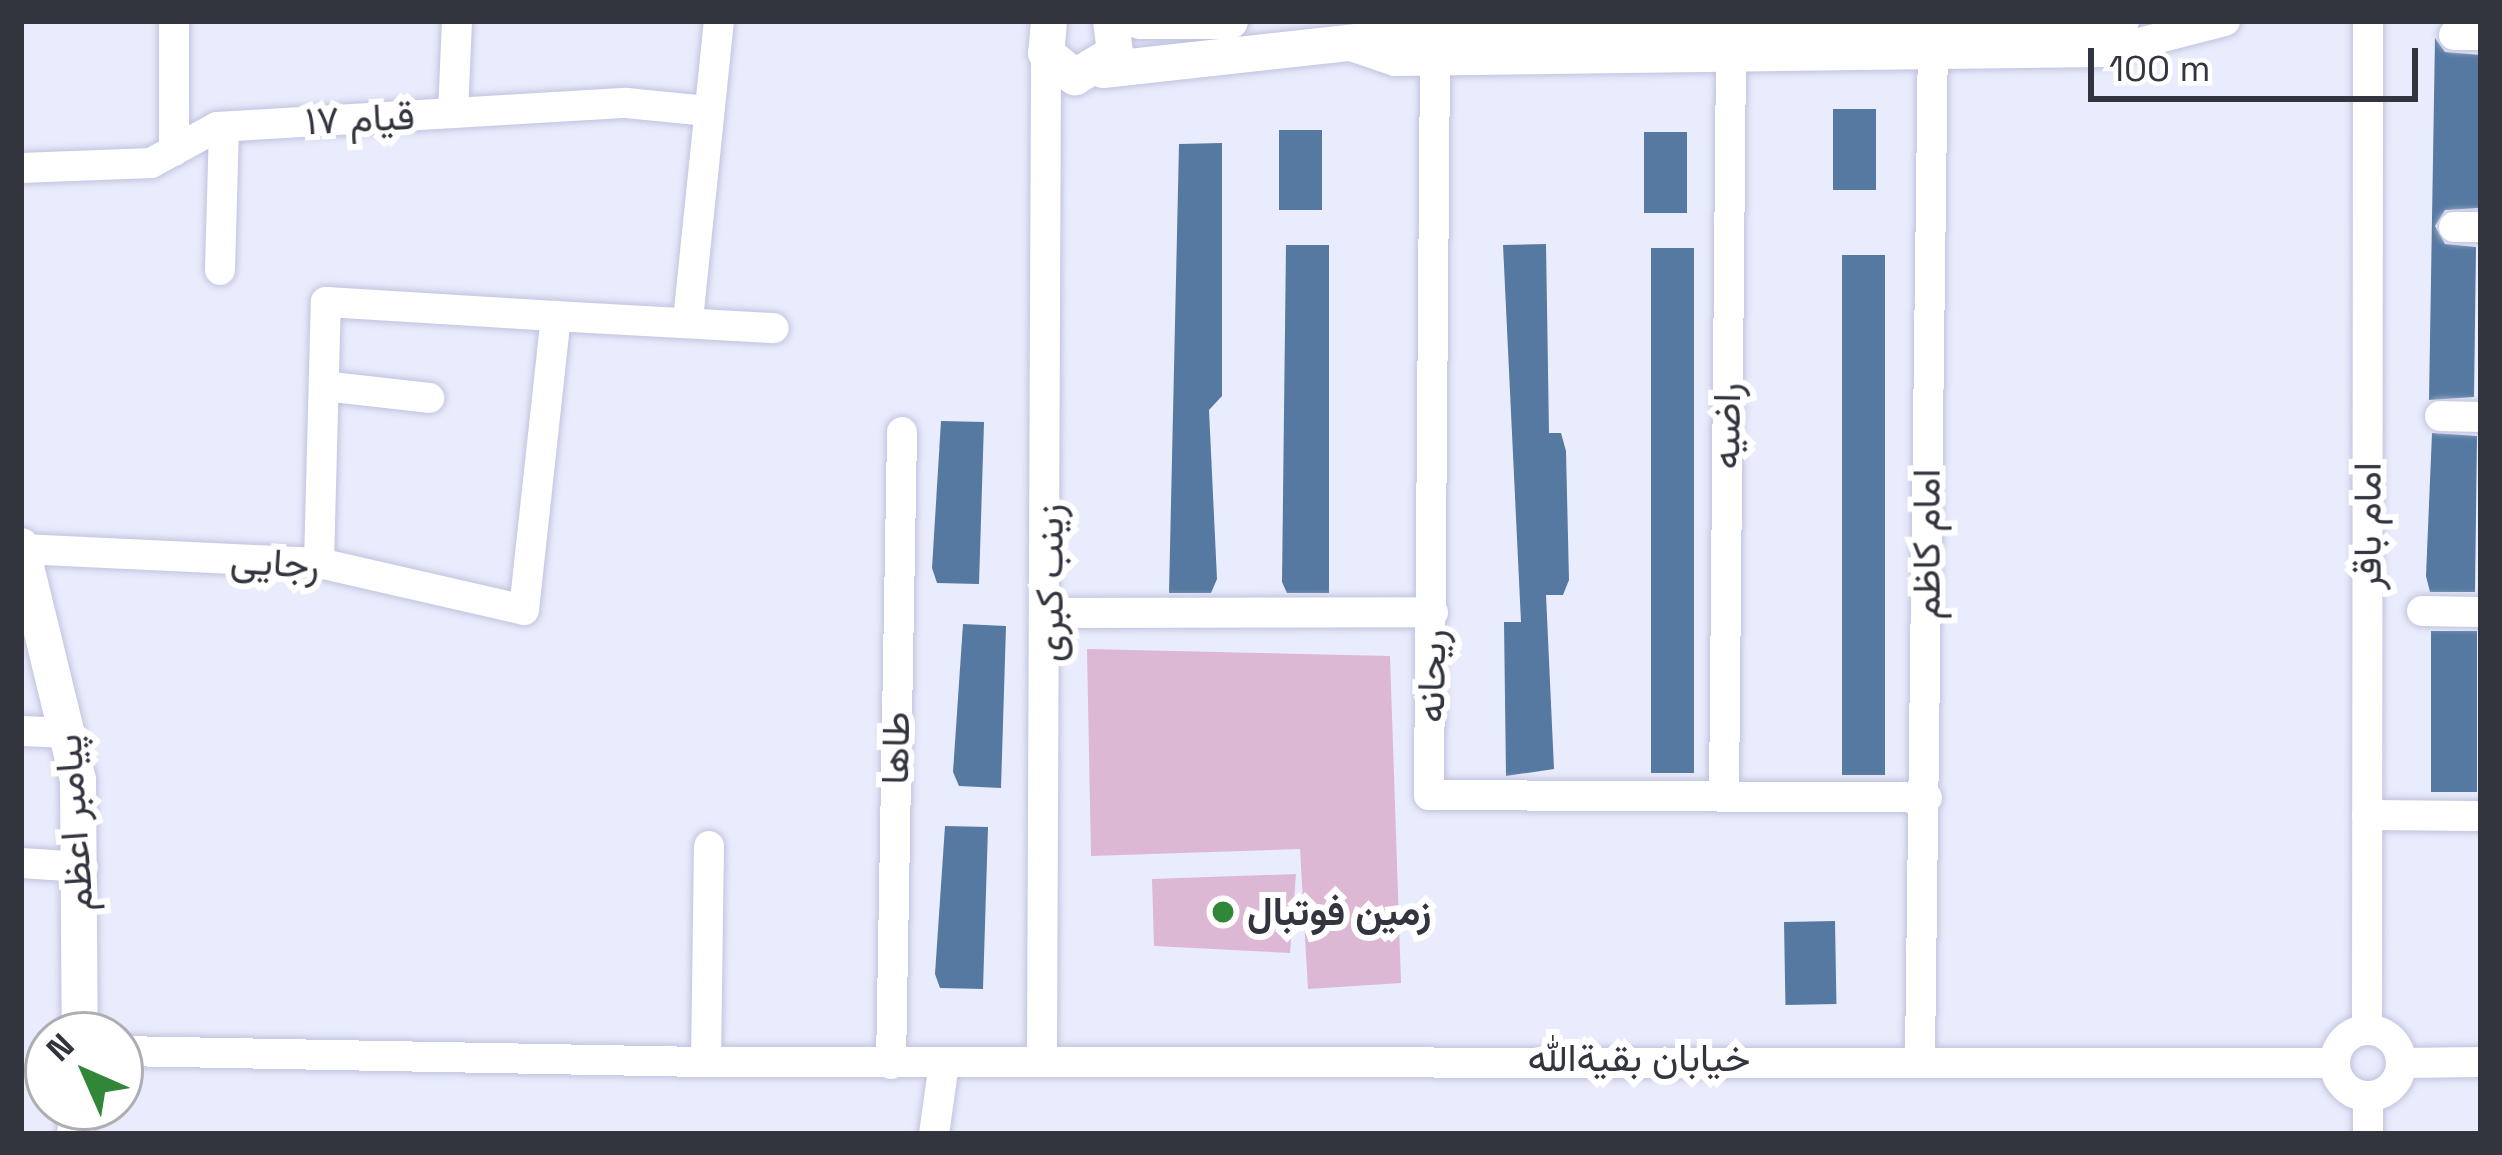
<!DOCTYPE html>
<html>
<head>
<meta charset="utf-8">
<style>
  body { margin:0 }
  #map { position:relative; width:2502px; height:1155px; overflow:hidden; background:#e9ecfc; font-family:"Space Grotesk",Vazirmatn,sans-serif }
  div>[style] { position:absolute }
  .green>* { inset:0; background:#ddb8d5 }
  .building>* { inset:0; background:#5679a1; transform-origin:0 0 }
  .roads { filter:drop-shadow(0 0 3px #c0c3de) drop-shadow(0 0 3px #c0c3de) }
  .minor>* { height:30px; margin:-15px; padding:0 15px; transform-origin:15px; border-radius:15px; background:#fff }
  .minor>.ring { margin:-15px; padding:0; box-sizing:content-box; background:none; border:30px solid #fff; border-radius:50% }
  .major>* { height:36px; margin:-18px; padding:0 18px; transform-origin:18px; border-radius:18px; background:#fff }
  .dots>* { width:33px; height:33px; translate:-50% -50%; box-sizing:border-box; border:6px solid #fff; border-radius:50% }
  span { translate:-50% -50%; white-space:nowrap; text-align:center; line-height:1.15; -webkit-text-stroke:12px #fff; paint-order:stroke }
  .street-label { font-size:39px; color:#32343e }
  .poi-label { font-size:39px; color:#32343e; font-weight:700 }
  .left { translate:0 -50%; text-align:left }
  .frame { position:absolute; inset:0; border:24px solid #32343e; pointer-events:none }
  .north { position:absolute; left:24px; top:1011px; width:120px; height:120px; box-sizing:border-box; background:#fff; border:3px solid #adaeb2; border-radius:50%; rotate:315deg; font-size:33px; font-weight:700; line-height:48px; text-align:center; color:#32343e }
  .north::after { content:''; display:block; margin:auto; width:42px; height:54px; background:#308737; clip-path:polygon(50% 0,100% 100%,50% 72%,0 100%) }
  .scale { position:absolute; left:2088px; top:48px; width:330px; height:54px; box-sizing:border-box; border:6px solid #32343e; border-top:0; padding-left:15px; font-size:36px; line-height:42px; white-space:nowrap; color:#32343e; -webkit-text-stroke:9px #fff; paint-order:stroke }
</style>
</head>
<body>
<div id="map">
  <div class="green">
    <div style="clip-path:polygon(1087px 649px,1390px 656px,1401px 983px,1308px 989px,1300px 849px,1091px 856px)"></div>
    <div style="clip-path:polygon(1296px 874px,1290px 953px,1154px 946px,1152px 879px)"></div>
  </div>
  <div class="building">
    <div style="clip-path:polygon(2435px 38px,2445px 52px,2481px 55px,2479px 208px,2445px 210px,2435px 226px,2445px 244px,2476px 247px,2474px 397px,2429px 400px)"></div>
    <div style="left:1833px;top:109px;width:43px;height:81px"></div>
    <div style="left:1279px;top:130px;width:43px;height:80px"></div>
    <div style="left:1687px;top:132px;width:81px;height:43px;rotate:90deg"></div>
    <div style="clip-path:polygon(1222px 143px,1222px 396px,1209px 410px,1217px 579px,1211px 593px,1169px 593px,1179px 144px)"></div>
    <div style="clip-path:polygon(1546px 244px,1549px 433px,1561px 433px,1566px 451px,1569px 580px,1563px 595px,1546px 595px,1554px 769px,1506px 776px,1504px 622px,1521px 622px,1503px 245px)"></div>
    <div style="clip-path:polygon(1286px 245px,1329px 245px,1329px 593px,1287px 593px,1282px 582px)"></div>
    <div style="left:1651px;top:248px;width:43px;height:525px"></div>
    <div style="left:1842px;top:255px;width:43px;height:520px"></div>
    <div style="clip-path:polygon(941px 421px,984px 422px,979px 584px,937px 583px,932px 568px)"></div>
    <div style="clip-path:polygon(2432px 433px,2477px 436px,2475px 592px,2430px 592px,2426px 576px)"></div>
    <div style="clip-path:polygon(963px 624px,1006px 626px,1001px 788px,959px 786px,953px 772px)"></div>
    <div style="left:2431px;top:631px;width:46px;height:161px"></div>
    <div style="clip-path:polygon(945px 826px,988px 827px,983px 989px,940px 988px,935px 974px)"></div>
    <div style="left:1835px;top:921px;width:83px;height:51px;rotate:89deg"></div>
  </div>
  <div class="roads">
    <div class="minor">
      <div style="left:174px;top:21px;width:130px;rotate:90deg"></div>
      <div style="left:2454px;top:35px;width:27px"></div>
      <div style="left:1348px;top:45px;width:50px;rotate:18.8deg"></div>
      <div style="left:1395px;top:61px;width:709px;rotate:-0.73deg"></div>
      <div style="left:2104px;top:52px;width:125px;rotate:-14.4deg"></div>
      <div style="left:1435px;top:59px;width:736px;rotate:90.47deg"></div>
      <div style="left:1429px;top:795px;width:498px;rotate:0.3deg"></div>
      <div style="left:453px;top:113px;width:92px;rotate:-87.5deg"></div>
      <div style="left:21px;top:168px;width:130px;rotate:-2.2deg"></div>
      <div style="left:151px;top:163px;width:75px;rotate:-28.6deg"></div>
      <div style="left:217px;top:127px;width:410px;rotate:-3.4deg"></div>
      <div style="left:626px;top:103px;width:82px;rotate:5.6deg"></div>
      <div style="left:2454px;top:227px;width:27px"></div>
      <div style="left:220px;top:270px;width:143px;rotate:-88.4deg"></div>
      <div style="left:688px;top:320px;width:301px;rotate:-84.1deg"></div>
      <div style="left:324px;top:386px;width:106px;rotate:6.5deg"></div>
      <div style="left:2440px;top:416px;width:41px;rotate:1.4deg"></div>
      <div style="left:21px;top:549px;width:298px;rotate:2.7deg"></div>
      <div style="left:319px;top:563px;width:210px;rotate:12.9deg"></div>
      <div style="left:524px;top:610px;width:296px;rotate:-83.8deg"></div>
      <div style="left:556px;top:316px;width:218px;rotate:3.2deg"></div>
      <div style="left:319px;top:563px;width:261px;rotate:-88.5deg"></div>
      <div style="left:326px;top:302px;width:230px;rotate:3.5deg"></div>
      <div style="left:2422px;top:611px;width:59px;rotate:1deg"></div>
      <div style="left:1050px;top:613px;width:383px;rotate:-0.1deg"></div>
      <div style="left:21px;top:731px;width:49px;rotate:2.3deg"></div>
      <div style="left:1724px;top:797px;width:742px;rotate:-89.46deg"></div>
      <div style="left:2367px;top:815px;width:114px;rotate:0.5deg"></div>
      <div style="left:709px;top:846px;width:216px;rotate:90.8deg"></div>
      <div style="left:706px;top:1062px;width:1629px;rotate:0.04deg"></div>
      <div style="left:21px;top:863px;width:62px;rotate:3.7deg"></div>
      <div class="ring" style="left:2335px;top:1030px;width:36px;height:36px"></div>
      <div style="left:2367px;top:1030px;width:1009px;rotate:-89.94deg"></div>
      <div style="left:120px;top:1051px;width:586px;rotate:1.08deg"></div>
      <div style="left:1920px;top:1057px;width:1027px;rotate:-89.27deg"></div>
      <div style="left:1042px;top:1058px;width:1005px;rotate:-89.77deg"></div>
      <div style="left:2401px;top:1063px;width:80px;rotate:-0.7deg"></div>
      <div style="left:891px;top:1064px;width:632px;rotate:-89deg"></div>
      <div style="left:934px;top:1134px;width:71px;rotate:-81.9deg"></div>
      <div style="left:2368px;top:1134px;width:38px;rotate:-90deg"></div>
    </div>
    <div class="major">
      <div style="left:1049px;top:21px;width:32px;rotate:95deg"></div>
      <div style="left:1046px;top:53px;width:38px;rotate:40deg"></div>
      <div style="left:1075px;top:77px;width:47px;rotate:-31deg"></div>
      <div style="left:1115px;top:53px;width:32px;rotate:-97deg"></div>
      <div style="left:1140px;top:21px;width:90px"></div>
      <div style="left:1103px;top:70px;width:335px;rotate:-6.3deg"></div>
      <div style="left:1436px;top:33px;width:685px;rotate:-1deg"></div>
      <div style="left:21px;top:546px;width:241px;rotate:76.3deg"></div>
      <div style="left:78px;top:780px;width:255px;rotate:89.6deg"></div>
      <div style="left:75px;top:1134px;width:27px;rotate:-82deg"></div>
    </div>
  </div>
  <div class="dots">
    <div style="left:1223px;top:912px;background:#308737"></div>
  </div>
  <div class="street-label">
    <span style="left:360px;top:119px;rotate:-3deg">قیام ۱۷</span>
    <span style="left:1727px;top:426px;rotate:-89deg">راضیه</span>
    <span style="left:2368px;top:526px;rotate:-90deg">امام باقر</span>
    <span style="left:1927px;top:544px;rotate:-90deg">امام کاظم</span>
    <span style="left:275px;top:563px;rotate:4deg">رجایی</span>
    <span style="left:1050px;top:583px;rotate:-90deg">زینب کبری</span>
    <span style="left:1432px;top:676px;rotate:-89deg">ریحانه</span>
    <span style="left:896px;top:748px;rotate:-89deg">طاها</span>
    <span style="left:74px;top:823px;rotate:-94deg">پیامبر اعظم</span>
    <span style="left:1639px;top:1058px">خیابان بقیةالله</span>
  </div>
  <div class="poi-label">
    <span class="left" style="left:1247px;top:912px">زمین فوتبال</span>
  </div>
  <div class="frame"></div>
  <div class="north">N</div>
  <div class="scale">100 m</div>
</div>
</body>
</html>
